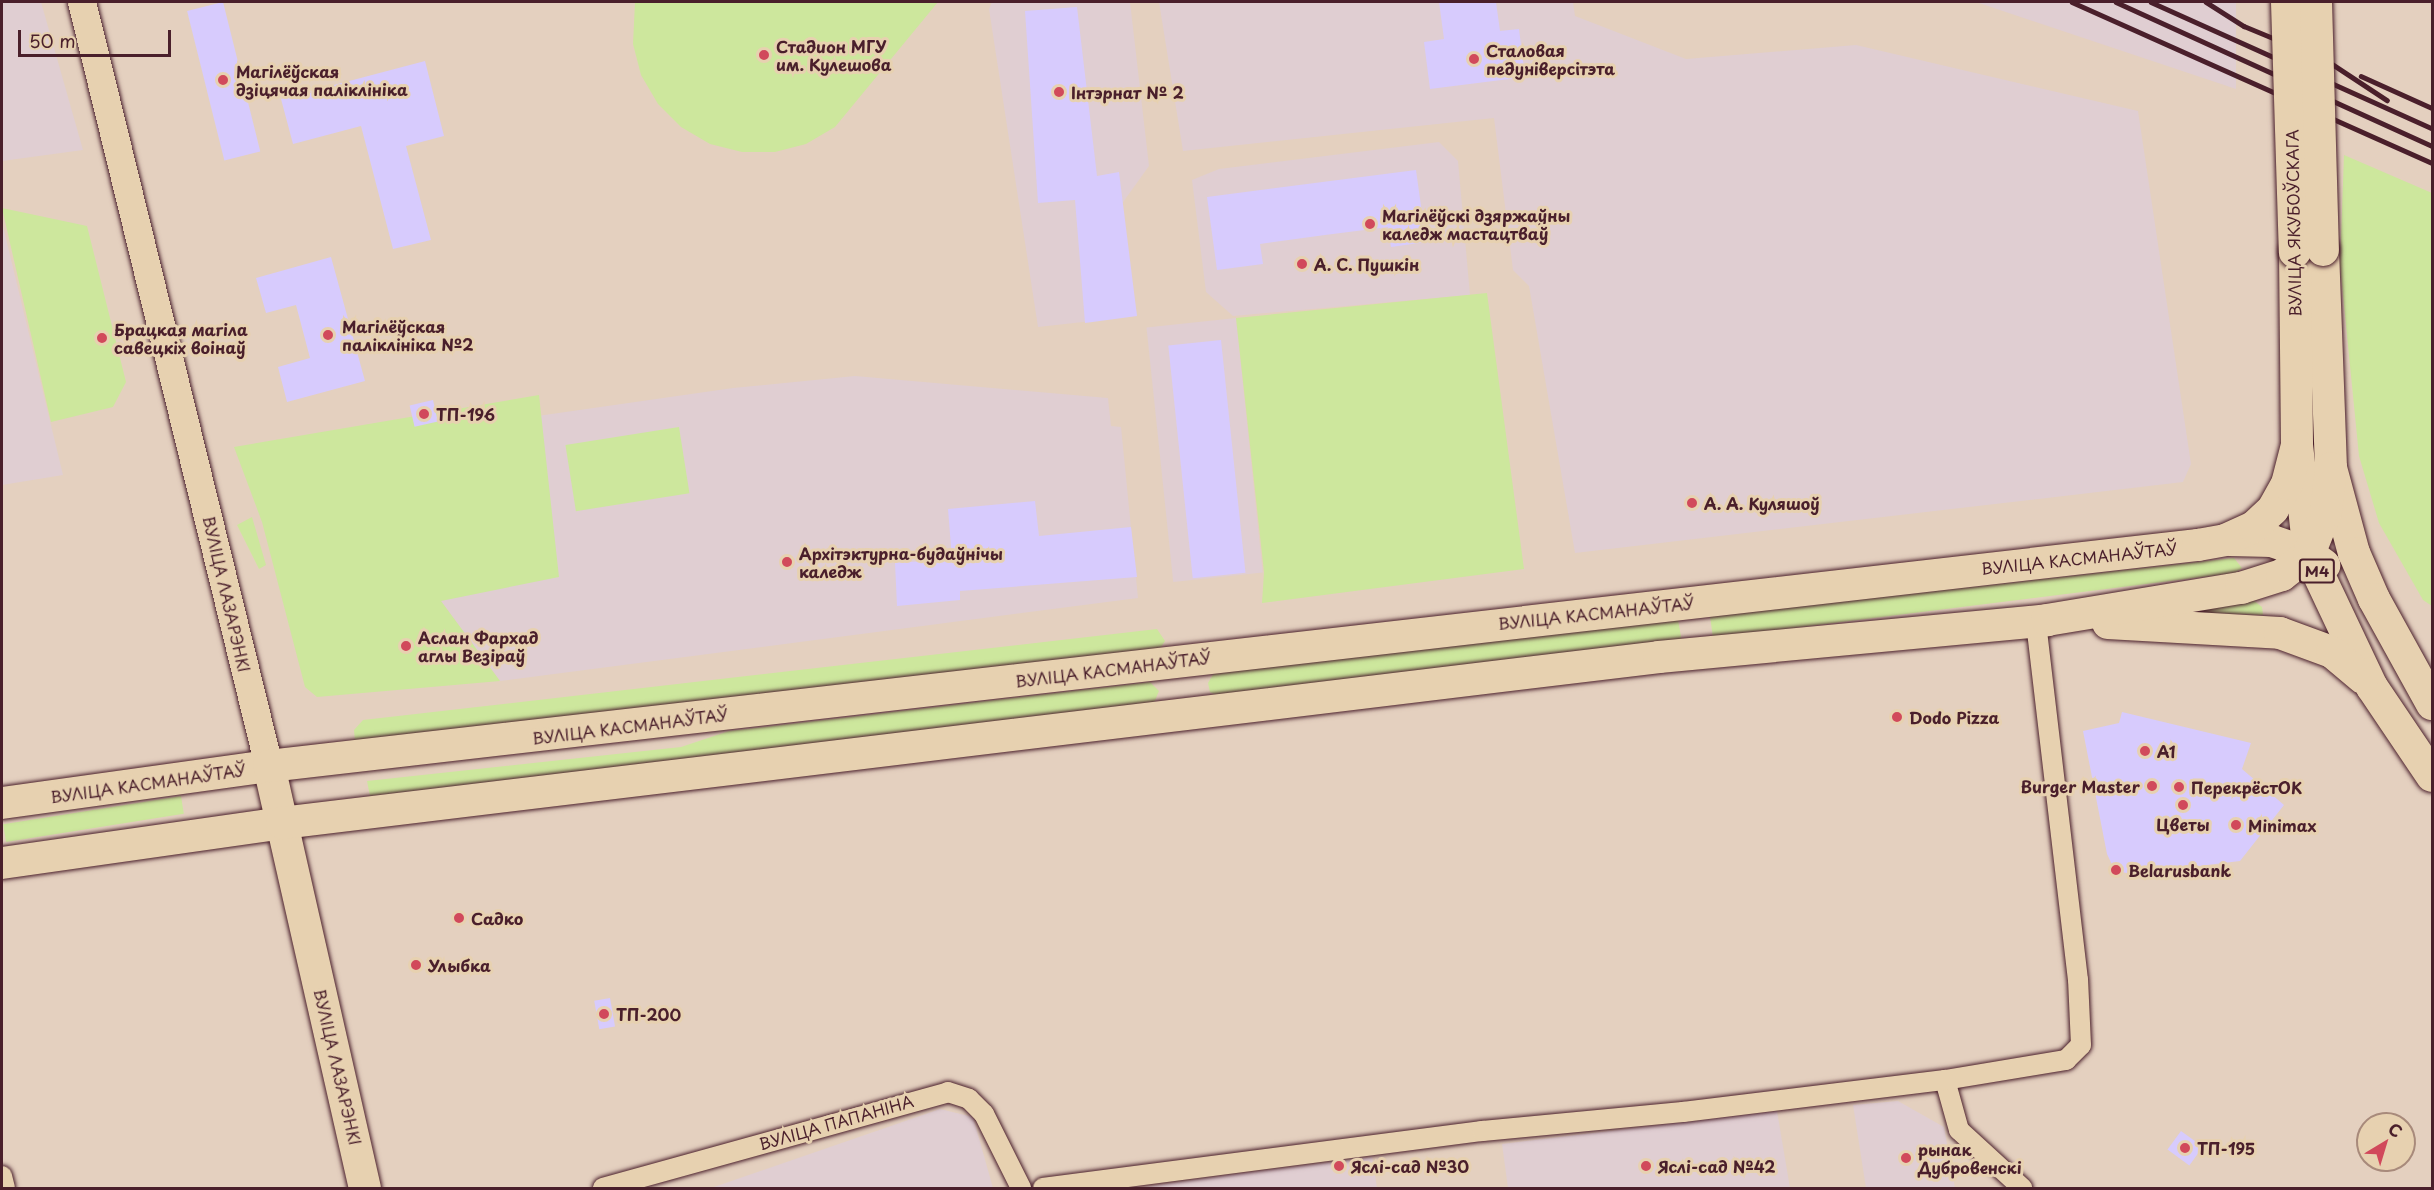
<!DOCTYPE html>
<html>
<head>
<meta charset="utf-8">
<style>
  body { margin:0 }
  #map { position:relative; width:2434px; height:1190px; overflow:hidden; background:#e4d0bf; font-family:"Playpen Sans",sans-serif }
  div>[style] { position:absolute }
  .built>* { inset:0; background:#e0ced2; transform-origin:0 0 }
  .green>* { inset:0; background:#cde79d; transform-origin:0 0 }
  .building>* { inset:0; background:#d7cbfd; transform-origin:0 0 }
  .roads { filter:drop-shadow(0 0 2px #4a1f2b) drop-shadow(0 0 2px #4a1f2b) }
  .street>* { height:20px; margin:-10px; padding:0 10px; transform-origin:10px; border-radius:10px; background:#e7d1b0 }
  .secondary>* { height:28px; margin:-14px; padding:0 14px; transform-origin:14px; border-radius:14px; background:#e7d1b0 }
  .primary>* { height:32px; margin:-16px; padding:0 16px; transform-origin:16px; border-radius:16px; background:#e7d1b0 }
  .rail>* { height:4.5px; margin:-2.25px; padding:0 2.25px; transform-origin:2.25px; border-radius:2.25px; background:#4a1f2b }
  .bridges { filter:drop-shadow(0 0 2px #4a1f2b) drop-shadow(0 0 2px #4a1f2b) }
  .primary-bridge>* { height:32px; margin:-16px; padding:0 16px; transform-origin:16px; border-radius:16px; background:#e7d1b0 }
  .dots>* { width:16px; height:16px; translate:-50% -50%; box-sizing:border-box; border:3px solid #e7d1b0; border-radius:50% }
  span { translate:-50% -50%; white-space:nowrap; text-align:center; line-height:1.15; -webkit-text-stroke:6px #e7d1b0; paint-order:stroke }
  .shield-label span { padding:2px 4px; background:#e7d1b0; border:2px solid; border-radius:4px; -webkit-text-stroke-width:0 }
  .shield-label { font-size:15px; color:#4a1f2b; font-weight:700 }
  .poi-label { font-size:16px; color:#4a1f2b; font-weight:700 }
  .left { translate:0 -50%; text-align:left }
  .right { translate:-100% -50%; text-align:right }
  .street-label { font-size:16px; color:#4a1f2b }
  .frame { position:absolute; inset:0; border:3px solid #4a1f2b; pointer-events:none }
  .north { position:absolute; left:2356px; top:1112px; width:60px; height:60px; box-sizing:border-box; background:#e7d1b0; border:2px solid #a88a7b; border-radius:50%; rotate:38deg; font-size:16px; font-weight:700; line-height:24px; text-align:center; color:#4a1f2b }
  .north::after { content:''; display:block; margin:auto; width:21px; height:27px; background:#d1495b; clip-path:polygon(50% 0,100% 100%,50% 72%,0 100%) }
  .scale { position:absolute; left:18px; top:30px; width:153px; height:27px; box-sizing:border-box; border:3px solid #4a1f2b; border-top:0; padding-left:8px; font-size:18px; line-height:21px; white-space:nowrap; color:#4a1f2b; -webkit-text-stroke:4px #e7d1b0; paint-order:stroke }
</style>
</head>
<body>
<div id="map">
  <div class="built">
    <div style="clip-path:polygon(2px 2px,41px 2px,83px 150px,2px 161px)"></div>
    <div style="clip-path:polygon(992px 2px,1130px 2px,1149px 166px,1121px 205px,1137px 316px,1038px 327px,989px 9px)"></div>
    <div style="clip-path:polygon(1159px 2px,1573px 2px,1575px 16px,1686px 59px,1856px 45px,2138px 111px,2191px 464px,2183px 482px,1575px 553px,1529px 286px,1513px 270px,1494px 118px,1183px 151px)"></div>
    <div style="clip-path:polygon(1976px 2px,2236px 2px,2236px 89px)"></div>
    <div style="clip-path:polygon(1439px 142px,1458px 161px,1470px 295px,1233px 316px,1206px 292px,1192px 180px,1219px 169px)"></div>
    <div style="clip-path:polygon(2px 222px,63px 475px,2px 485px)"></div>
    <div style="left:1236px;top:318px;width:256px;height:90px;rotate:84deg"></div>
    <div style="clip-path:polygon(855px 376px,1108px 398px,1111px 426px,1121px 427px,1138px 598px,500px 681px,441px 601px,439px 430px,733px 388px)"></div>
    <div style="clip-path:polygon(1898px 1101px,1944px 1127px,1955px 1188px,1866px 1188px,1853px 1105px)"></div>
    <div style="clip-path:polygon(940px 1109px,973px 1117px,993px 1188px,711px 1188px)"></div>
    <div style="clip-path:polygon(1777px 1111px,1790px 1188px,1508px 1188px,1502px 1144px)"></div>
    <div style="clip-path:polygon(1372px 1157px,1377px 1188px,1136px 1188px,1236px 1174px)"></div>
  </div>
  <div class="green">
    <div style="clip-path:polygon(635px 2px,938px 2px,835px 127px,806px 144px,775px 152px,742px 152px,710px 144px,681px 127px,658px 104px,641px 75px,633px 44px)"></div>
    <div style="clip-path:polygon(2344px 155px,2432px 193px,2432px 606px,2423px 600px,2379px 523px,2359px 456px,2340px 265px)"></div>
    <div style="clip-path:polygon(2px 208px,87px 226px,126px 382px,113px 407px,51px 422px)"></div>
    <div style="clip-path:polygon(1487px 293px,1524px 569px,1262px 603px,1264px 572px,1236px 318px)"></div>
    <div style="clip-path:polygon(539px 395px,559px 577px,441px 601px,500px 681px,317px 697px,305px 687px,262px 522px,234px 447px)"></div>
    <div style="left:679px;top:427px;width:67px;height:115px;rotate:81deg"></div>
    <div style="clip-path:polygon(252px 517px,266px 565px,259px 569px,237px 525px)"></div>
    <div style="clip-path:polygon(2234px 558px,2242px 568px,2235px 573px,1713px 638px,1710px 616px)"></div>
    <div style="clip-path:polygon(2253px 600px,2262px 607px,2263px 615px,2156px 611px)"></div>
    <div style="clip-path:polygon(1678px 620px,1682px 642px,1219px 696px,1210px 692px,1208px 683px,1214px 673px)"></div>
    <div style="clip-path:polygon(1157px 629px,1165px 641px,1159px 650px,355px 742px,354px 730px,363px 720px)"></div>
    <div style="clip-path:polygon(1150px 682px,1159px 691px,1153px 705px,370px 796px,367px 781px,681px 747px,729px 731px)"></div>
    <div style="left:181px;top:796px;width:18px;height:180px;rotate:81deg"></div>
  </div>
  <div class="building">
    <div style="left:223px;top:2px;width:154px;height:37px;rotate:76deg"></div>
    <div style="clip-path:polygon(1439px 2px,1496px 2px,1500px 31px,1519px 29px,1525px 77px,1430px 89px,1424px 42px,1444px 39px)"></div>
    <div style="clip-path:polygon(1077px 7px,1097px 176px,1119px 172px,1137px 316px,1085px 323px,1075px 200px,1038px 203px,1025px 11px)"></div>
    <div style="clip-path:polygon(425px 61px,444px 136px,406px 146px,431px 240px,393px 249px,361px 126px,293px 144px,281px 99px)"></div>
    <div style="clip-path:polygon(1416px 170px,1426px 242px,1391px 247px,1388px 227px,1325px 235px,1260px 244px,1263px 264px,1217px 270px,1207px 197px)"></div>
    <div style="clip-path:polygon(331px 257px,365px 381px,287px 402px,278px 367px,310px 358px,296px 305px,266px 313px,256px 278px)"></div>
    <div style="left:1221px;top:340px;width:234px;height:53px;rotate:84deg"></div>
    <div style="left:433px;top:400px;width:22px;height:24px;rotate:77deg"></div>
    <div style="clip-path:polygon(1035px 501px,1039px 536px,1131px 527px,1137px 577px,960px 591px,960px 600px,897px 606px,895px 563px,952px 559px,948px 509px)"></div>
    <div style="clip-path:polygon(2122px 712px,2251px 743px,2242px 769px,2284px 805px,2240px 861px,2133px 874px,2115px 871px,2107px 854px,2083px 731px,2119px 723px)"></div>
    <div style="left:610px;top:998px;width:29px;height:16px;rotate:80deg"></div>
    <div style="left:2181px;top:1131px;width:27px;height:23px;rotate:36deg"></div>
  </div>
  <div class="roads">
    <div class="street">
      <div style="left:1945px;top:1080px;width:52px;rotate:74.4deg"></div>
      <div style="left:1959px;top:1130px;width:86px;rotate:42.6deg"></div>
      <div style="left:2px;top:1176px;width:12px;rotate:76deg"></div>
      <div style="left:603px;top:1188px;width:358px;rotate:-15.5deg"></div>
      <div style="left:948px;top:1092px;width:22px;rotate:18deg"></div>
      <div style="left:969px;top:1099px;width:21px;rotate:45deg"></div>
      <div style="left:984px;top:1114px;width:83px;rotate:63.4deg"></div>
      <div style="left:1043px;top:1188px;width:443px;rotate:-7.4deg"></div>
      <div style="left:1482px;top:1131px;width:202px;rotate:-5.4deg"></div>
      <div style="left:1683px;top:1112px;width:264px;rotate:-7deg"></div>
      <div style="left:1945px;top:1080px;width:123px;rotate:-9.4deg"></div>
      <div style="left:2066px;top:1060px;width:21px;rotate:-45deg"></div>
      <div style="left:2081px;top:1045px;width:65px;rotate:-92.6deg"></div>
      <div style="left:2078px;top:980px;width:361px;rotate:-96.7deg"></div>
    </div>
    <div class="secondary">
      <div style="left:82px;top:2px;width:787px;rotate:76.25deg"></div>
    </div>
    <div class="primary">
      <div style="left:2323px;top:250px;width:218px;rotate:87.9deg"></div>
      <div style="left:2331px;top:468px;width:88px;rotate:74.9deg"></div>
      <div style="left:2354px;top:553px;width:50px;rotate:66.5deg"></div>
      <div style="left:2374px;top:599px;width:120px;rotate:61.1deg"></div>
      <div style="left:2295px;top:252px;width:193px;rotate:89.4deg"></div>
      <div style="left:2297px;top:445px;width:110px;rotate:83.7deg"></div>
      <div style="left:2309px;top:554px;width:147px;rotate:64.7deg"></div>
      <div style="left:2372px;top:687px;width:107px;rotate:56deg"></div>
      <div style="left:2230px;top:540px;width:42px;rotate:1.4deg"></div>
      <div style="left:2272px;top:541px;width:39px;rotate:19deg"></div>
      <div style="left:2309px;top:554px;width:19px;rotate:36deg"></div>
      <div style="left:2108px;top:623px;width:172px;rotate:3.3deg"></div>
      <div style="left:2280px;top:633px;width:55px;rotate:20.1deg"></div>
      <div style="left:2332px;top:652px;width:40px;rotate:40deg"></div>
      <div style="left:269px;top:766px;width:433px;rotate:77.2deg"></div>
      <div style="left:2px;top:803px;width:270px;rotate:-7.9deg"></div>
      <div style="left:269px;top:766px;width:1942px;rotate:-6.54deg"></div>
      <div style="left:2198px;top:545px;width:27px;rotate:-10deg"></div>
      <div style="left:2225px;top:540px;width:32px;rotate:-24deg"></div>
      <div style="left:2254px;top:527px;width:26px;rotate:-43deg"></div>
      <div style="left:2273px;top:509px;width:29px;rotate:-61deg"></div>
      <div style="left:2287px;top:484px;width:40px;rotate:-75.6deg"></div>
      <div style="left:2px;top:863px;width:283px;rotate:-8.1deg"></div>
      <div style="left:282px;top:823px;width:1387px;rotate:-6.87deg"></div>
      <div style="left:1659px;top:657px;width:390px;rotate:-5.4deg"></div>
      <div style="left:2047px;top:620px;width:197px;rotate:-9.4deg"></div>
      <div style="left:2241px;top:588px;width:43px;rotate:-17.6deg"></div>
      <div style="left:2282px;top:575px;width:34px;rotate:-38deg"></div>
      <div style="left:2309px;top:554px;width:45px;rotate:-68deg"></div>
      <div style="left:2326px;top:512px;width:44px;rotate:-83.5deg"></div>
    </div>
  </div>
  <div class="rail">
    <div style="left:2072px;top:2px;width:394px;rotate:24.1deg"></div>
    <div style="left:2116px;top:2px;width:347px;rotate:24.5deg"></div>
    <div style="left:2151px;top:2px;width:308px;rotate:24.2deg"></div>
    <div style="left:2206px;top:2px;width:45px;rotate:32.3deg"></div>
    <div style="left:2244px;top:26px;width:89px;rotate:22.5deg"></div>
    <div style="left:2326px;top:60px;width:73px;rotate:33.3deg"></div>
    <div style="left:2361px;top:76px;width:78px;rotate:24.3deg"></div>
  </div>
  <div class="bridges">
    <div class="primary-bridge">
      <div style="left:2287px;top:2px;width:250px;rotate:88.2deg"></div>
      <div style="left:2316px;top:2px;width:248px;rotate:88.4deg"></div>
    </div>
  </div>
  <div class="dots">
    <div style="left:764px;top:55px;background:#d1495b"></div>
    <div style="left:1474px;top:59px;background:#d1495b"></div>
    <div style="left:223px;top:80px;background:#d1495b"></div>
    <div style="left:1059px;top:92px;background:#d1495b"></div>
    <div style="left:1370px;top:224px;background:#d1495b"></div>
    <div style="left:1302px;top:264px;background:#d1495b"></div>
    <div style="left:328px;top:335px;background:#d1495b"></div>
    <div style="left:102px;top:338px;background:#d1495b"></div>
    <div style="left:424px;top:414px;background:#d1495b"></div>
    <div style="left:1692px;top:503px;background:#d1495b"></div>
    <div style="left:787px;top:562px;background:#d1495b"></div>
    <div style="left:406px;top:646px;background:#d1495b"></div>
    <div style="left:1897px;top:717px;background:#d1495b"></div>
    <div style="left:2145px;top:751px;background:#d1495b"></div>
    <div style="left:2152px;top:786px;background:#d1495b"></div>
    <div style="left:2179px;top:787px;background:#d1495b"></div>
    <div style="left:2183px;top:805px;background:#d1495b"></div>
    <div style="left:2236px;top:825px;background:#d1495b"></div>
    <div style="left:2116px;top:870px;background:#d1495b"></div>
    <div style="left:459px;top:918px;background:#d1495b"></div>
    <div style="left:416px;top:965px;background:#d1495b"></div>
    <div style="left:604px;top:1014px;background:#d1495b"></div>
    <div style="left:2185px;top:1148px;background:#d1495b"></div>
    <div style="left:1906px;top:1158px;background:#d1495b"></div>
    <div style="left:1339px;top:1166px;background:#d1495b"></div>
    <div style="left:1646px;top:1166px;background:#d1495b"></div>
  </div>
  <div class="shield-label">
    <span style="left:2317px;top:571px">М4</span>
  </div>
  <div class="poi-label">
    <span class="left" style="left:776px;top:55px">Стадион МГУ<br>им. Кулешова</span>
    <span class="left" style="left:1486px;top:59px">Сталовая<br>педуніверсітэта</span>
    <span class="left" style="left:236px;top:80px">Магілёўская<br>дзіцячая паліклініка</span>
    <span class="left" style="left:1071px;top:92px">Інтэрнат № 2</span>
    <span class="left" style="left:1382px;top:224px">Магілёўскі дзяржаўны<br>каледж мастацтваў</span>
    <span class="left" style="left:1314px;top:264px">А. С. Пушкін</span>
    <span class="left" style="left:342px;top:335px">Магілёўская<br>паліклініка №2</span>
    <span class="left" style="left:114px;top:338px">Брацкая магіла<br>савецкіх воінаў</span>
    <span class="left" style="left:436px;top:414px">ТП-196</span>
    <span class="left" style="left:1704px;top:503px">А. А. Куляшоў</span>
    <span class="left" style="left:799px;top:562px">Архітэктурна-будаўнічы<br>каледж</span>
    <span class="left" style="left:418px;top:646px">Аслан Фархад<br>аглы Везіраў</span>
    <span class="left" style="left:1909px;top:717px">Dodo Pizza</span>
    <span class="left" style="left:2157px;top:751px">A1</span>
    <span class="right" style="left:2140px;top:786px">Burger Master</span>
    <span class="left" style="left:2191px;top:787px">ПерекрёстОК</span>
    <span style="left:2183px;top:824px">Цветы</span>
    <span class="left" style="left:2248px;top:825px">Minimax</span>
    <span class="left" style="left:2128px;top:870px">Belarusbank</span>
    <span class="left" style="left:471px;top:918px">Садко</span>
    <span class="left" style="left:428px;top:965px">Улыбка</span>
    <span class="left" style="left:616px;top:1014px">ТП-200</span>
    <span class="left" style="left:2197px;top:1148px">ТП-195</span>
    <span class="left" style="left:1918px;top:1158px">рынак<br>Дубровенскі</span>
    <span class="left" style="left:1351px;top:1166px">Яслі-сад №30</span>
    <span class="left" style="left:1658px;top:1166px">Яслі-сад №42</span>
  </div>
  <div class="street-label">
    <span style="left:2293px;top:223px;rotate:-91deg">ВУЛІЦА ЯКУБОЎСКАГА</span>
    <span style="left:2079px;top:558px;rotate:-6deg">ВУЛІЦА КАСМАНАЎТАЎ</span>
    <span style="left:227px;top:594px;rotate:77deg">ВУЛІЦА ЛАЗАРЭНКІ</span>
    <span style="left:1596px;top:613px;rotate:-6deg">ВУЛІЦА КАСМАНАЎТАЎ</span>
    <span style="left:1113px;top:669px;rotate:-7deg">ВУЛІЦА КАСМАНАЎТАЎ</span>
    <span style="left:630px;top:726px;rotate:-7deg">ВУЛІЦА КАСМАНАЎТАЎ</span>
    <span style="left:148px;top:783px;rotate:-8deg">ВУЛІЦА КАСМАНАЎТАЎ</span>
    <span style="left:338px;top:1067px;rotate:77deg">ВУЛІЦА ЛАЗАРЭНКІ</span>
    <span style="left:836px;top:1122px;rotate:-16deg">ВУЛІЦА ПАПАНІНА</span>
  </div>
  <div class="frame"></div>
  <div class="north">С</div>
  <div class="scale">50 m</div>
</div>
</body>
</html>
